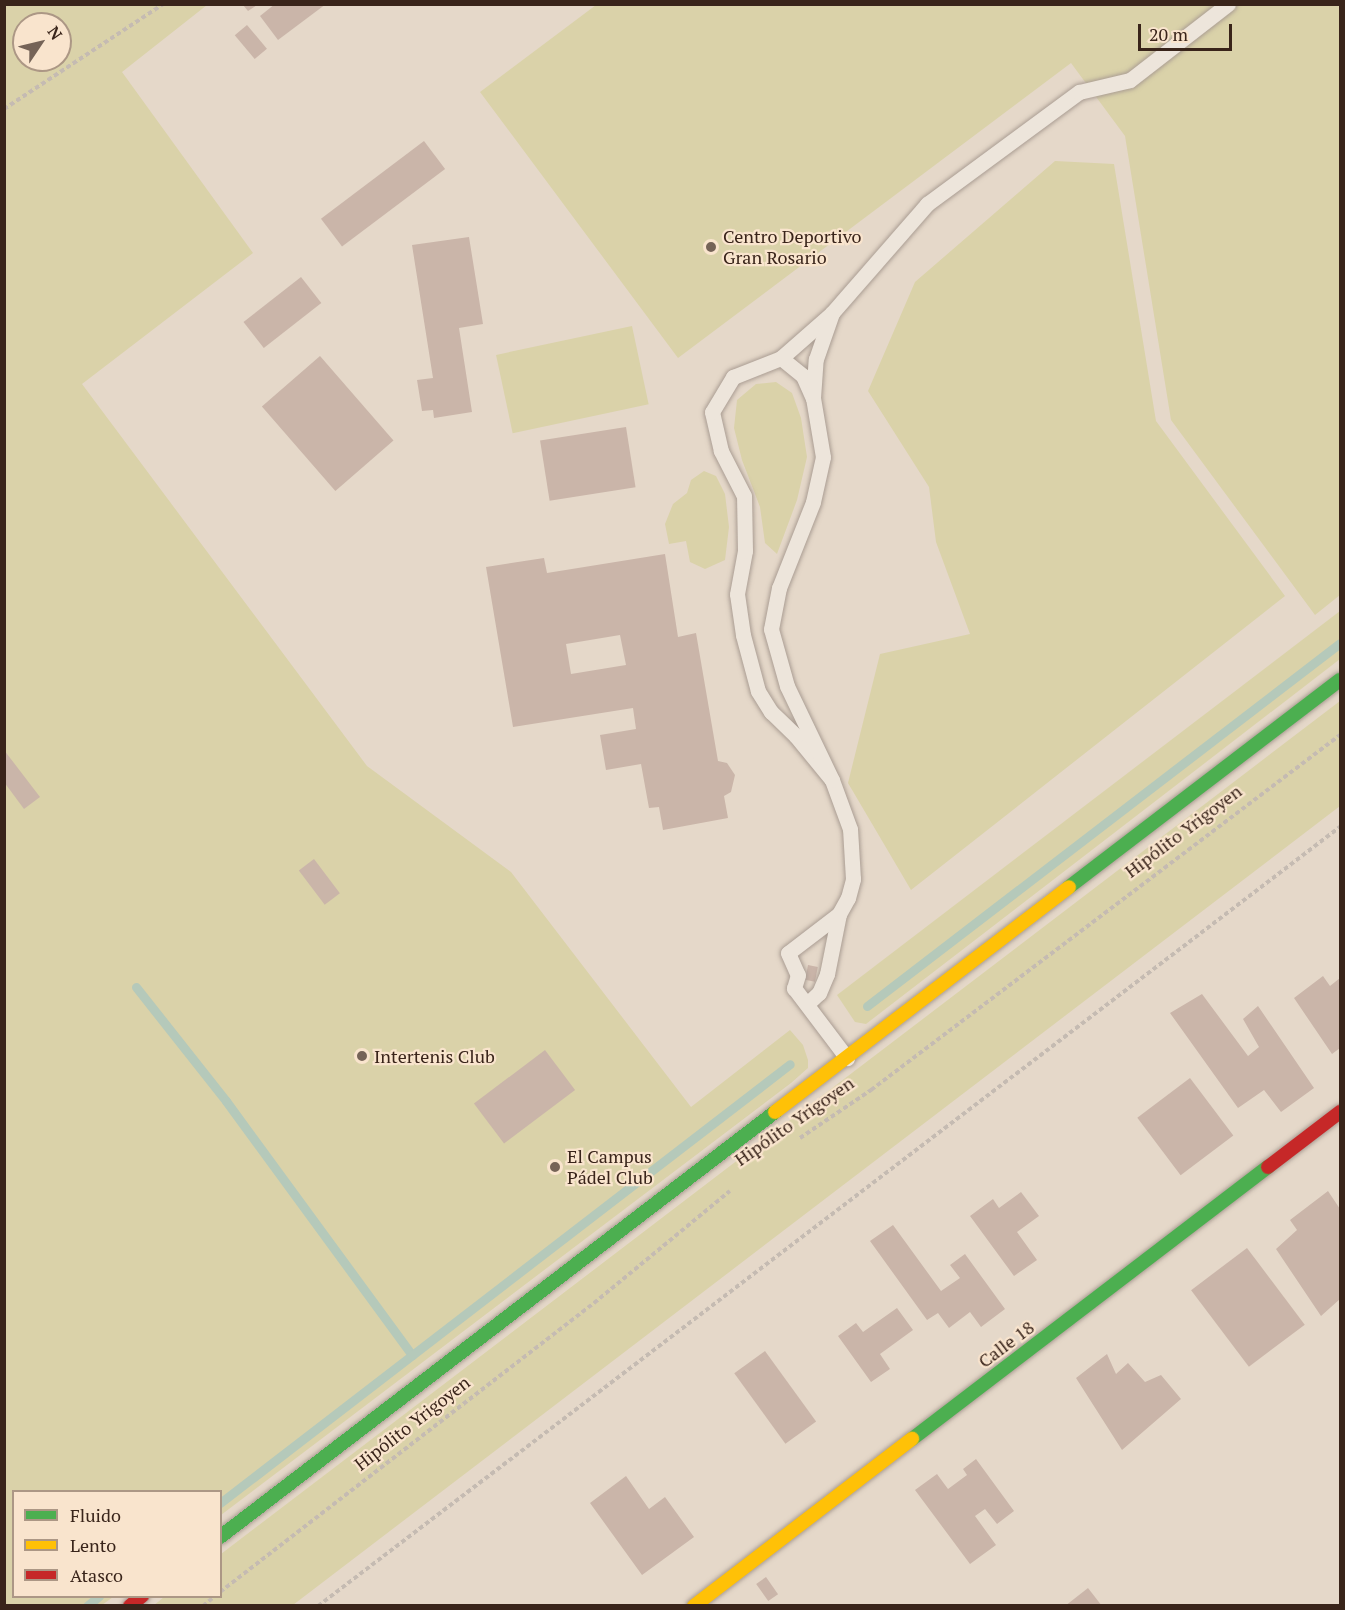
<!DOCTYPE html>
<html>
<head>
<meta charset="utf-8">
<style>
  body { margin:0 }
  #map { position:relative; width:1345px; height:1610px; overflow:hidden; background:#e5d8c9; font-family:"PT Serif",serif }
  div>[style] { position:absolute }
  .green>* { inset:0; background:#dad2a9; transform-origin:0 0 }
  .stream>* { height:9px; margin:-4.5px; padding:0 4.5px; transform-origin:4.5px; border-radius:4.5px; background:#b5c9ba }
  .building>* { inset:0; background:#cab5a9; transform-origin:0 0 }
  .path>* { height:4px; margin-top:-2px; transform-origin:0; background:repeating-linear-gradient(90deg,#c5bbb2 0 4.5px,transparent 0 7.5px) }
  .roads { filter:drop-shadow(0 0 2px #aa9d93) drop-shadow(0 0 2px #aa9d93) }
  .lane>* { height:15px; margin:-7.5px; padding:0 7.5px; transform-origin:7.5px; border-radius:7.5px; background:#ede5db }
  .fast>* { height:14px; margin:-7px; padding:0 7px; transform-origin:7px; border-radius:7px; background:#4caf50 }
  .slow>* { height:14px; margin:-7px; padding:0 7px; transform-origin:7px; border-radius:7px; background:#ffc107 }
  .jam>* { height:14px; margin:-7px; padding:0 7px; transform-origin:7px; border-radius:7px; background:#c62828 }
  .dots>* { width:16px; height:16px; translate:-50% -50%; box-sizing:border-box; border:3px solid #f9e4cd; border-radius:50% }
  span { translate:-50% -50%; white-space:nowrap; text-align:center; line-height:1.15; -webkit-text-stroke:4.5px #f9e4cd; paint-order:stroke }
  .poi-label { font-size:18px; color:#39241a }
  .left { translate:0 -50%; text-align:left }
  .street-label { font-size:18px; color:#39241a }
  .frame { position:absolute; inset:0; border:6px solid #39241a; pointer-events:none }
  .legend { position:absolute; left:12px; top:1490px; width:210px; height:108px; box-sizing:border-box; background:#f9e4cd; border:2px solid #ac9785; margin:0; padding:8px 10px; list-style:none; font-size:18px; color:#39241a }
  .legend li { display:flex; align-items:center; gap:12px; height:30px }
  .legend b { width:30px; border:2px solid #ac9785 }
  .north { position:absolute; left:12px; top:12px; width:60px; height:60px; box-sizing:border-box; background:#f9e4cd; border:2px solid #ac9785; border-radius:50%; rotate:55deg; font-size:16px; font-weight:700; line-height:24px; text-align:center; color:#39241a }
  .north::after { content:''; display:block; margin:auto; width:21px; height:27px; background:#756357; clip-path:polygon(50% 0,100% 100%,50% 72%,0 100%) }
  .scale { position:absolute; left:1138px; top:24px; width:94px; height:27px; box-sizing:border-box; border:3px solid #39241a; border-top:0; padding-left:8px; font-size:18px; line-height:21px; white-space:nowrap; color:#39241a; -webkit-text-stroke:4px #f9e4cd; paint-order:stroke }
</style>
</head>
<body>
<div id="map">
  <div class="green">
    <div style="clip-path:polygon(evenodd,5px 5px,207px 5px,122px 72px,253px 253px,82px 384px,367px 766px,511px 872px,691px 1107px,790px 1030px,803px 1045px,808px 1060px,808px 1068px,791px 1083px,221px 1515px,220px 1492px,14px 1492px,14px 1596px,113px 1597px,102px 1605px,5px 1606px,5px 5px,24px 24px,60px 24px,60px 60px,24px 60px,24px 24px)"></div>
    <div style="clip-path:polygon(596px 5px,1340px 5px,1340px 595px,1315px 615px,1171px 420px,1125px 136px,1071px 63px,678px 358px,480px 92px)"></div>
    <div style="clip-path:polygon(1055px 161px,1114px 164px,1156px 421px,1285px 596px,911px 890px,848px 783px,880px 654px,970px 634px,936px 542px,929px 487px,868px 391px,915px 282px)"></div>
    <div style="left:632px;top:326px;width:80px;height:139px;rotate:78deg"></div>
    <div style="clip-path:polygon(776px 382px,792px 393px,801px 418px,807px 457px,797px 500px,777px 554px,765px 543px,760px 507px,742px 460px,734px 428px,737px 400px,756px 384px)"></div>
    <div style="clip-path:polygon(704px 471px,716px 476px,725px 494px,729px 527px,725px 560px,705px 569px,690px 562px,686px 541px,669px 544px,665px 524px,673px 504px,687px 493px,691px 480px)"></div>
    <div style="clip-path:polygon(1340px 611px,1340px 659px,866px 1024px,855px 1022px,837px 995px)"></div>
    <div style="clip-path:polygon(1340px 701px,1340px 806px,293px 1605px,153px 1606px,164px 1597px,220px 1596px,221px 1554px)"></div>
  </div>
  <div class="stream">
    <div style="left:136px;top:987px;width:145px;rotate:51.7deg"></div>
    <div style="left:226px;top:1101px;width:315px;rotate:53.8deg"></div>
    <div style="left:867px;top:1006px;width:596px;rotate:-37.5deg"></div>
    <div style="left:220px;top:1503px;width:719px;rotate:-37.6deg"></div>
    <div style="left:87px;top:1606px;width:16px;rotate:-40deg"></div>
  </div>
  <div class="building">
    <div style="clip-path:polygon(275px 4px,326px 4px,278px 40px,260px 16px)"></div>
    <div style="clip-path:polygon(243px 5px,257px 5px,248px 11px)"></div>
    <div style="left:247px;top:25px;width:31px;height:16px;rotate:50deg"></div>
    <div style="left:424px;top:141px;width:35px;height:129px;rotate:53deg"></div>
    <div style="clip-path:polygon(469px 237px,483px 324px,459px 328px,472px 412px,434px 418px,433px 410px,422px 411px,417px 380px,433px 378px,412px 245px)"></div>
    <div style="left:301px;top:277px;width:33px;height:73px;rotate:52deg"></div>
    <div style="left:320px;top:356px;width:112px;height:77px;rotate:49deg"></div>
    <div style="left:626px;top:427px;width:61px;height:87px;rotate:81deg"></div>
    <div style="clip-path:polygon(evenodd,665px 554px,678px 637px,696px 633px,718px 761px,727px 763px,735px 775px,731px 792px,724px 796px,728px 818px,663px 830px,659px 807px,649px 808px,641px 764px,606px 770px,600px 735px,636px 729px,633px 708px,513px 727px,486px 567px,544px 558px,547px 573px,665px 554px,620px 635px,626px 665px,571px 674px,566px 644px,620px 635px)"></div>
    <div style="clip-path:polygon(4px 750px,40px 797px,24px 809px,4px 782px)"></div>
    <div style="left:314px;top:859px;width:43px;height:19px;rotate:53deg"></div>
    <div style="left:808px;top:965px;width:10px;height:15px;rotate:11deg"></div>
    <div style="clip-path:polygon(1323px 976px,1330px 986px,1340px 978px,1340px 1048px,1332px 1054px,1294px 998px)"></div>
    <div style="clip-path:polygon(1202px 994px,1248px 1056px,1259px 1047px,1243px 1019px,1258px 1006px,1314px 1088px,1281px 1112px,1264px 1090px,1238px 1108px,1170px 1013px)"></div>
    <div style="left:545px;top:1050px;width:50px;height:89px;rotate:53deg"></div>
    <div style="left:1190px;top:1078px;width:72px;height:66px;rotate:53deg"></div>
    <div style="clip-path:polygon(1328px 1191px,1340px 1209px,1340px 1299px,1321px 1316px,1276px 1249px,1297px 1230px,1290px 1220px)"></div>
    <div style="clip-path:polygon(1021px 1192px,1039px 1216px,1017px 1232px,1037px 1260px,1014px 1276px,970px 1216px,993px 1199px,999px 1208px)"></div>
    <div style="clip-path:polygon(893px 1225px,941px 1291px,960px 1278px,950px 1265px,965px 1254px,1005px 1309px,981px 1327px,970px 1312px,949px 1328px,938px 1313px,927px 1320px,870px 1241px)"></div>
    <div style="left:1247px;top:1248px;width:96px;height:70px;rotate:53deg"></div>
    <div style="clip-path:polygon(897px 1308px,913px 1330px,880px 1354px,890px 1369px,871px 1382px,838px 1336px,856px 1323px,863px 1332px)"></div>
    <div style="left:765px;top:1351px;width:87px;height:38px;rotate:54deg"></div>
    <div style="clip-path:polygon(1107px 1354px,1116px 1374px,1128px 1363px,1145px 1382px,1161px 1375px,1181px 1399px,1122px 1450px,1076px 1378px)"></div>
    <div style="clip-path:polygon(976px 1459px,1014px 1511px,997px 1524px,985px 1509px,975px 1516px,996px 1545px,970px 1564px,915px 1490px,937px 1474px,948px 1489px,967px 1475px,963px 1469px)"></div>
    <div style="clip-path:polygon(626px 1476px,649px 1509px,665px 1497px,694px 1537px,642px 1575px,590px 1503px)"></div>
    <div style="left:766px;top:1577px;width:21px;height:12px;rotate:55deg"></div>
    <div style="clip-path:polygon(1088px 1588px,1102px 1606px,1065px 1606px)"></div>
  </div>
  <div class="path">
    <div style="left:4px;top:109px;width:191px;rotate:-33.4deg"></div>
    <div style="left:800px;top:1138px;width:86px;rotate:-34.1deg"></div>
    <div style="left:871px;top:1090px;width:588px;rotate:-37.12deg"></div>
    <div style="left:220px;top:1592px;width:473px;rotate:-37.7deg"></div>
    <div style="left:594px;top:1303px;width:176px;rotate:-39.5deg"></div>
    <div style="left:203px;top:1606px;width:16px;rotate:-40deg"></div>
    <div style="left:318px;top:1606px;width:1285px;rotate:-37.32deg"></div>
  </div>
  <div class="roads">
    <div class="lane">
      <div style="left:781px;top:358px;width:28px;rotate:39deg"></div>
      <div style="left:803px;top:376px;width:24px;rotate:66deg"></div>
      <div style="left:832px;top:780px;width:57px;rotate:-129.3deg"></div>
      <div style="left:796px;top:736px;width:35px;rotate:-136deg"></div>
      <div style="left:771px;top:712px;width:25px;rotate:-122deg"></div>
      <div style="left:758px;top:691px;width:58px;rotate:-105deg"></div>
      <div style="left:743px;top:635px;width:41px;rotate:-98.3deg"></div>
      <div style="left:737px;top:594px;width:44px;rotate:-79.5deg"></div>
      <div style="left:745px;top:551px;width:55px;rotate:-91deg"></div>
      <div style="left:744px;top:496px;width:51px;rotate:-117.1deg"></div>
      <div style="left:721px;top:451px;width:40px;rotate:-103deg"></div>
      <div style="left:712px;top:412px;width:41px;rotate:-59deg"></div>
      <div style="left:733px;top:377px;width:52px;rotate:-21.6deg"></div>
      <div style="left:781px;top:358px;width:68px;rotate:-41.4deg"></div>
      <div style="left:832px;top:313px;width:145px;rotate:-48.9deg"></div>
      <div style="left:927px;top:204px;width:189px;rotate:-36.4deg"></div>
      <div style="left:1079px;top:92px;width:52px;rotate:-13.2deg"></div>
      <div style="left:1130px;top:80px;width:124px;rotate:-37.8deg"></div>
      <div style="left:839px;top:914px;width:64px;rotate:142.6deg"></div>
      <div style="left:788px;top:953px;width:24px;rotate:66deg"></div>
      <div style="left:798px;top:975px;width:14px;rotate:107deg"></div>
      <div style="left:794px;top:988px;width:88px;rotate:52.9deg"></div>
      <div style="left:807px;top:1004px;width:16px;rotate:-43deg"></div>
      <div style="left:819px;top:993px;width:21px;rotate:-67deg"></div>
      <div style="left:827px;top:974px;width:61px;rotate:-78.7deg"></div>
      <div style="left:839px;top:914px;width:18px;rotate:-61deg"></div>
      <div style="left:848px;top:898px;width:20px;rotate:-75deg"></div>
      <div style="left:853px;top:879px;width:50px;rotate:-93.4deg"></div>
      <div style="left:850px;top:829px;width:52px;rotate:-110.2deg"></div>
      <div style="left:832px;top:780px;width:104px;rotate:-115.6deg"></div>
      <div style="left:787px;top:686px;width:59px;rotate:-105.7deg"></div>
      <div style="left:771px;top:629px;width:42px;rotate:-79deg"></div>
      <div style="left:779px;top:588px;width:92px;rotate:-68.4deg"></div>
      <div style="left:813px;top:502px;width:46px;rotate:-77.5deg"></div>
      <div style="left:823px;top:457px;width:60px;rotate:-99.6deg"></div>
      <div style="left:813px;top:398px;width:39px;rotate:-86deg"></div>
      <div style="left:816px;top:359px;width:49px;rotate:-70.8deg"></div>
    </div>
    <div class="fast">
      <div style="left:1069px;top:887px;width:341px;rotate:-37.4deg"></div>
      <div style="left:912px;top:1439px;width:448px;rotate:-37.4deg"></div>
      <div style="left:220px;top:1537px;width:699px;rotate:-37.44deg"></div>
    </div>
    <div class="slow">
      <div style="left:775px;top:1112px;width:370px;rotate:-37.4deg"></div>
      <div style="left:694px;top:1606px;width:275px;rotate:-37.5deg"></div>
    </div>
    <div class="jam">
      <div style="left:1268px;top:1167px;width:91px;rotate:-37.4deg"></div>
      <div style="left:130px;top:1606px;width:16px;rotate:-40deg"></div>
    </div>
  </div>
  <div class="dots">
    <div style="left:711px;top:247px;background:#756357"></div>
    <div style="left:362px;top:1056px;background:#756357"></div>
    <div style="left:555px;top:1167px;background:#756357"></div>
  </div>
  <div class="poi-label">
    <span class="left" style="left:723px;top:247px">Centro Deportivo<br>Gran Rosario</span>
    <span class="left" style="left:374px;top:1056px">Intertenis Club</span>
    <span class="left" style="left:567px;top:1167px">El Campus<br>Pádel Club</span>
  </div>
  <div class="street-label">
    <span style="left:1183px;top:831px;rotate:-37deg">Hipólito Yrigoyen</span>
    <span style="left:794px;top:1121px;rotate:-35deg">Hipólito Yrigoyen</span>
    <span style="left:1006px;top:1344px;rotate:-37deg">Calle 18</span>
    <span style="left:412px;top:1423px;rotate:-38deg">Hipólito Yrigoyen</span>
  </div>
  <div class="frame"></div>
  <ul class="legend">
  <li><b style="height:8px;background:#4caf50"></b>Fluido</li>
  <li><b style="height:8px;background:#ffc107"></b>Lento</li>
  <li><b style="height:8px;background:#c62828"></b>Atasco</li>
  </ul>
  <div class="north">N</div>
  <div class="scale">20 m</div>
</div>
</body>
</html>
